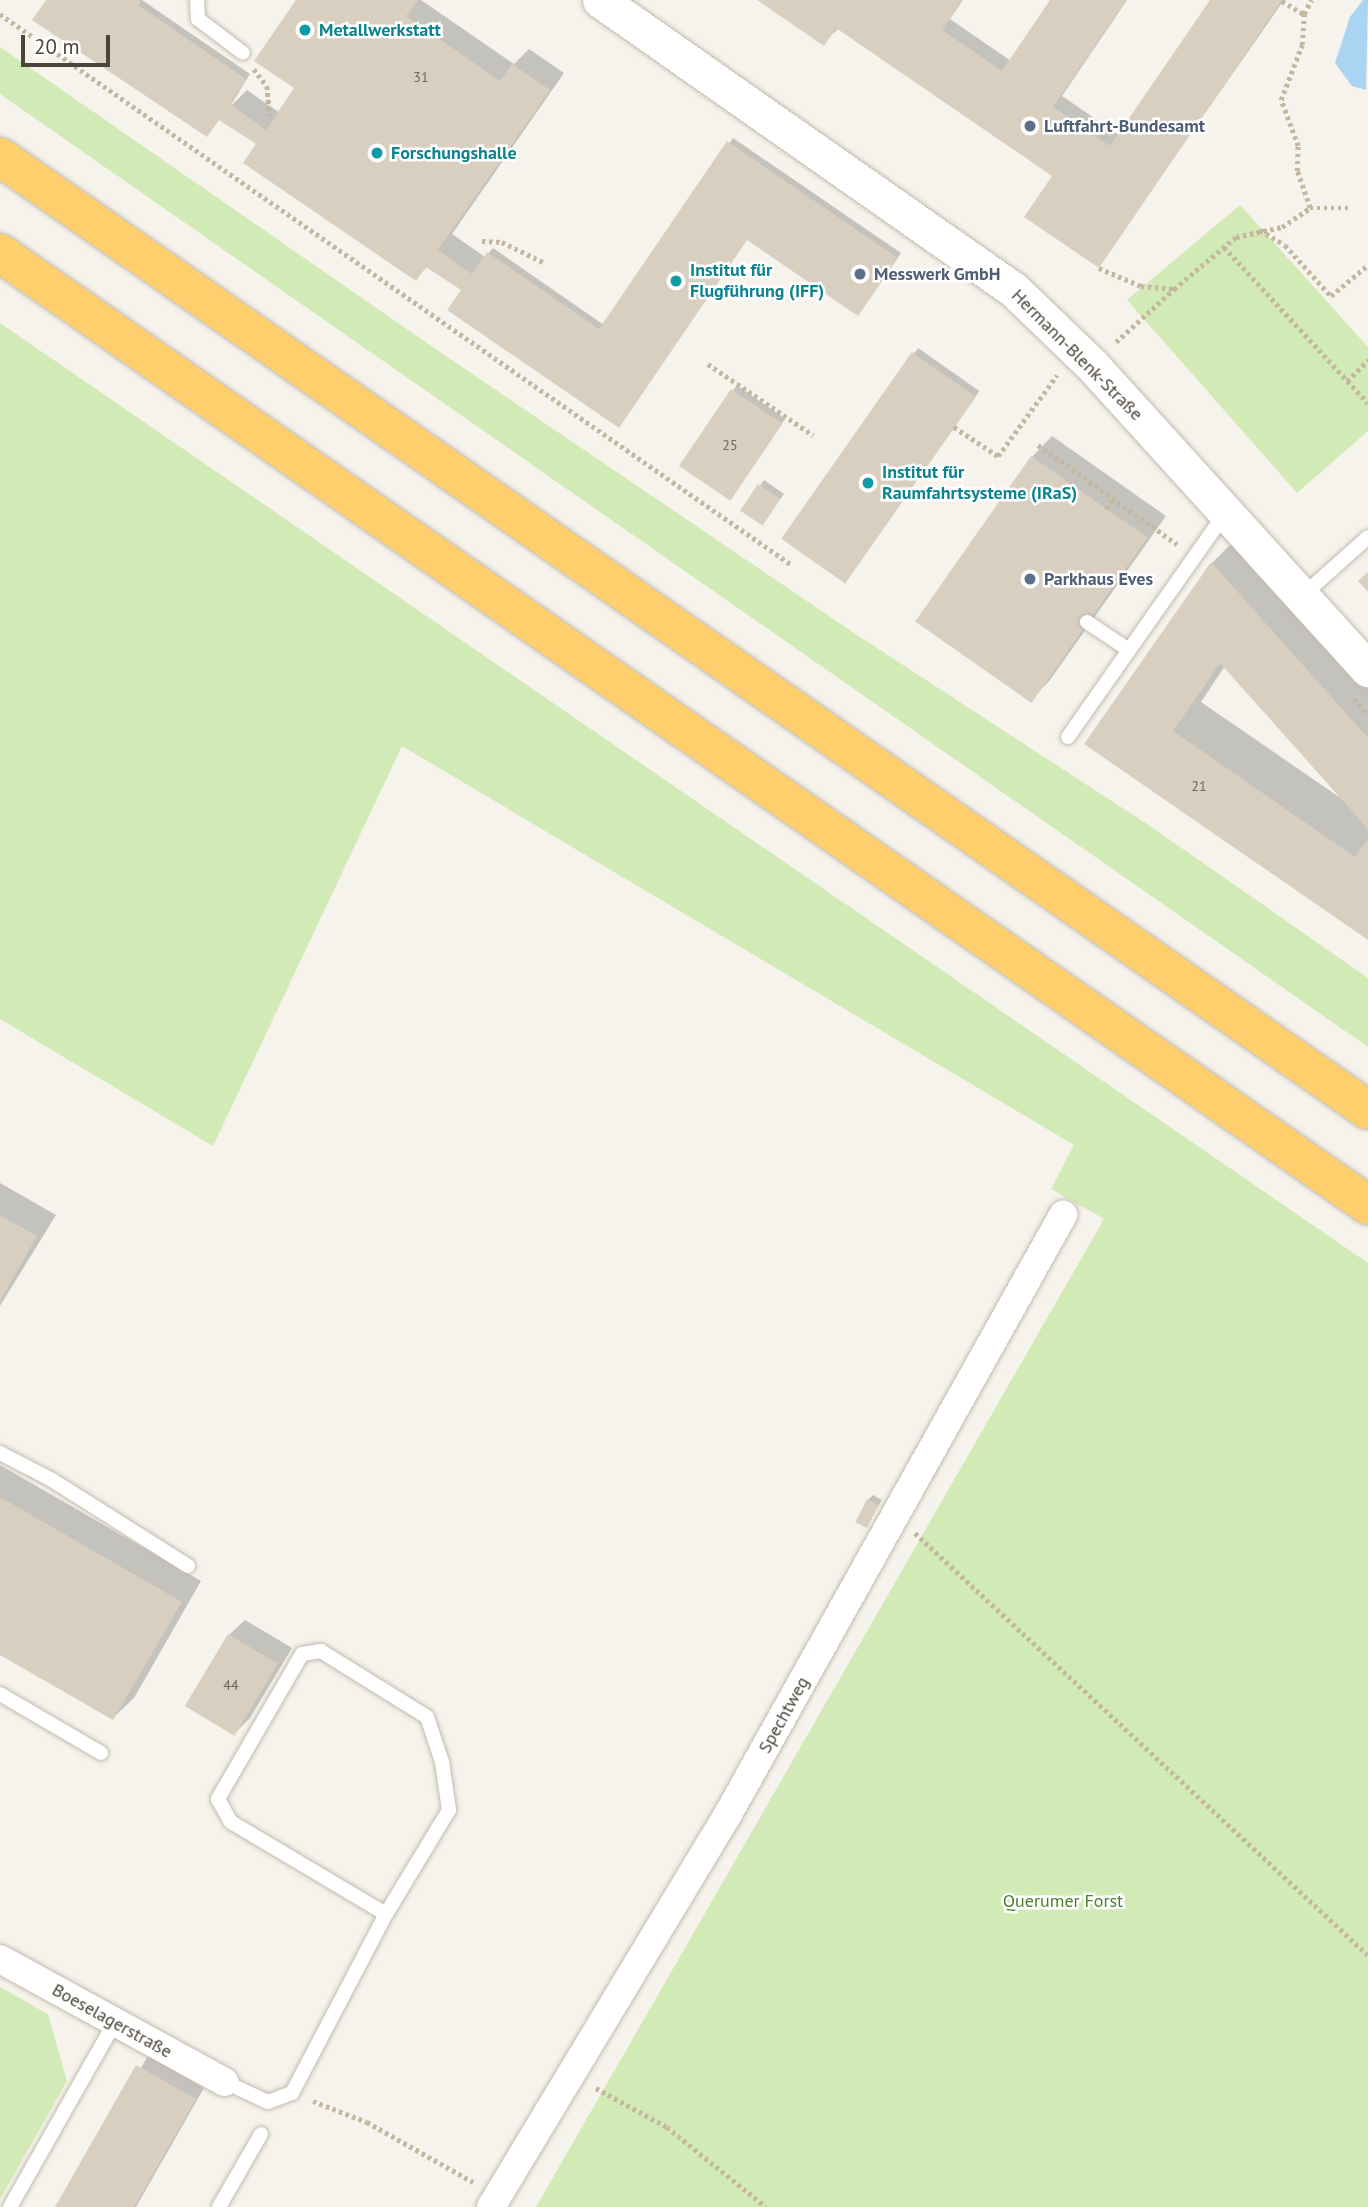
<!DOCTYPE html>
<html>
<head>
<meta charset="utf-8">
<style>
  body { margin:0 }
  #map { position:relative; width:1368px; height:2207px; overflow:hidden; background:#f6f3ec; font-family:"PT Sans",sans-serif }
  div>[style] { position:absolute }
  .green>* { inset:0; background:#d2eab5 }
  .water>* { inset:0; background:#a9d4f2 }
  .shadow>* { inset:0; background:#0003; transform-origin:0 0 }
  .building>* { inset:0; background:#d8cfc1; transform-origin:0 0 }
  .path>* { height:4.5px; margin-top:-2.25px; transform-origin:0; background:repeating-linear-gradient(90deg,#c4b79f 0 3.5px,transparent 0 7px) }
  .roads { filter:drop-shadow(0 0 2px #c2bbae) drop-shadow(0 0 2px #c2bbae) }
  .service>* { height:14px; margin:-7px; padding:0 7px; transform-origin:7px; border-radius:7px; background:#fff }
  .minor>* { height:28px; margin:-14px; padding:0 14px; transform-origin:14px; border-radius:14px; background:#fff }
  .tertiary>* { height:35px; margin:-17.5px; padding:0 17.5px; transform-origin:17.5px; border-radius:17.5px; background:#fff }
  .motorway>* { height:38px; margin:-19px; padding:0 19px; transform-origin:19px; border-radius:19px; background:#ffcf6e }
  .dots>* { width:19px; height:19px; translate:-50% -50%; box-sizing:border-box; border:4px solid #fff; border-radius:50% }
  span { translate:-50% -50%; white-space:nowrap; text-align:center; line-height:1.15; -webkit-text-stroke:5px #fff; paint-order:stroke }
  .number-label { font-size:14px; color:#6e675b }
  .number-label span { -webkit-text-stroke-width:0 }
  .culture-label { font-size:18px; color:#0d838f; font-weight:700 }
  .left { translate:0 -50%; text-align:left }
  .service-label { font-size:18px; color:#4e5e75; font-weight:700 }
  .street-label { font-size:18px; color:#4b4439 }
  .park-label { font-size:18px; color:#4a7f2a }
  .scale { position:absolute; left:21px; top:35px; width:89px; height:32px; box-sizing:border-box; border:4px solid #4b4439; border-top:0; padding-left:9px; font-size:21px; line-height:24px; white-space:nowrap; color:#4b4439; -webkit-text-stroke:5px #fff; paint-order:stroke }
</style>
</head>
<body>
<div id="map">
  <div class="green">
    <div style="clip-path:polygon(0 47px,437px 350px,854px 633px,1150px 826px,1368px 978px,1368px 1047px,0 94px)"></div>
    <div style="clip-path:polygon(1240px 205px,1368px 347px,1368px 431px,1297px 493px,1127px 300px)"></div>
    <div style="clip-path:polygon(0 323px,1368px 1263px,1368px 2207px,536px 2207px,1104px 1219px,1051px 1189px,1074px 1145px,402px 746px,213px 1146px,0 1019px)"></div>
    <div style="clip-path:polygon(0 1987px,48px 2014px,67px 2081px,0 2199px)"></div>
  </div>
  <div class="water">
    <div style="clip-path:polygon(1363px 0,1368px 0,1366px 90px,1352px 86px,1335px 63px,1350px 17px)"></div>
  </div>
  <div class="shadow">
    <div style="clip-path:polygon(48px 0,142px 0,250px 74px,229px 108px,247px 90px,280px 113px,303px 80px,299px 0,421px 0,514px 64px,529px 49px,564px 73px,452px 234px,485px 257px,493px 248px,604px 325px,733px 138px,901px 253px,858px 314px,748px 238px,623px 421px,463px 290px,428px 266px,415px 279px,259px 143px,220px 118px,207px 135px)"></div>
    <div style="clip-path:polygon(760px 0,963px 0,950px 19px,1011px 61px,1053px 0,1127px 0,1062px 96px,1119px 135px,1212px 0,1284px 0,1099px 265px,1055px 176px,839px 28px,823px 43px)"></div>
    <div style="left:918px;top:348px;width:75px;height:233px;rotate:35deg"></div>
    <div style="left:737px;top:385px;width:59px;height:98px;rotate:35deg"></div>
    <div style="clip-path:polygon(1052px 436px,1166px 516px,1050px 680px,1030px 701px,1032px 457px)"></div>
    <div style="clip-path:polygon(764px 480px,784px 494px,766px 518px,743px 509px)"></div>
    <div style="clip-path:polygon(evenodd,1241px 534px,1368px 676px,1368px 938px,1087px 744px,1212px 563px,1241px 534px,1225px 666px,1342px 799px,1201px 702px,1225px 666px)"></div>
    <div style="clip-path:polygon(0 1183px,56px 1215px,0 1306px)"></div>
    <div style="clip-path:polygon(0 1465px,201px 1581px,134px 1698px,113px 1718px,0 1653px)"></div>
    <div style="clip-path:polygon(873px 1495px,882px 1500px,866px 1526px,868px 1500px)"></div>
    <div style="clip-path:polygon(245px 1620px,292px 1648px,250px 1718px,235px 1733px,229px 1635px)"></div>
    <div style="clip-path:polygon(148px 2056px,204px 2088px,136px 2207px,57px 2207px)"></div>
  </div>
  <div class="building">
    <div style="clip-path:polygon(46px 0,141px 0,138px 5px,246px 79px,230px 104px,266px 130px,294px 88px,254px 61px,296px 0,418px 0,406px 16px,500px 81px,512px 64px,550px 90px,438px 250px,472px 274px,487px 252px,599px 329px,727px 141px,898px 258px,858px 316px,747px 240px,619px 428px,447px 310px,461px 290px,426px 267px,416px 281px,243px 163px,256px 144px,219px 120px,207px 137px,32px 20px)"></div>
    <div style="clip-path:polygon(757px 0,962px 0,942px 30px,1002px 71px,1050px 0,1126px 0,1053px 107px,1110px 146px,1210px 0,1282px 0,1099px 268px,1024px 217px,1052px 176px,836px 28px,824px 46px)"></div>
    <div style="left:912px;top:352px;width:78px;height:228px;rotate:35deg"></div>
    <div style="left:731px;top:389px;width:62px;height:93px;rotate:34deg"></div>
    <div style="left:1031px;top:456px;width:142px;height:202px;rotate:35deg"></div>
    <div style="left:758px;top:484px;width:27px;height:32px;rotate:34deg"></div>
    <div style="clip-path:polygon(1211px 562px,1368px 738px,1368px 829px,1220px 663px,1173px 731px,1355px 857px,1368px 839px,1368px 940px,1084px 744px)"></div>
    <div style="clip-path:polygon(1368px 572px,1368px 592px,1358px 581px)"></div>
    <div style="clip-path:polygon(0 1215px,37px 1236px,0 1301px)"></div>
    <div style="clip-path:polygon(0 1497px,182px 1602px,113px 1720px,0 1655px)"></div>
    <div style="left:867px;top:1499px;width:13px;height:26px;rotate:27deg"></div>
    <div style="left:228px;top:1634px;width:58px;height:84px;rotate:31deg"></div>
    <div style="clip-path:polygon(136px 2065px,196px 2099px,134px 2207px,55px 2207px)"></div>
  </div>
  <div class="path">
    <div style="left:1282px;top:1px;width:26px;rotate:31deg"></div>
    <div style="left:1304px;top:14px;width:16px;rotate:-63deg"></div>
    <div style="left:0;top:14px;width:965px;rotate:34.83deg"></div>
    <div style="left:254px;top:69px;width:21px;rotate:53deg"></div>
    <div style="left:267px;top:86px;width:30px;rotate:84deg"></div>
    <div style="left:1310px;top:208px;width:38px"></div>
    <div style="left:1260px;top:230px;width:29px;rotate:31deg"></div>
    <div style="left:1285px;top:245px;width:69px;rotate:48deg"></div>
    <div style="left:1331px;top:296px;width:48px;rotate:-40deg"></div>
    <div style="left:482px;top:241px;width:20px;rotate:3deg"></div>
    <div style="left:502px;top:242px;width:46px;rotate:26deg"></div>
    <div style="left:1224px;top:247px;width:212px;rotate:47.3deg"></div>
    <div style="left:1099px;top:268px;width:46px;rotate:23.2deg"></div>
    <div style="left:1141px;top:286px;width:33px;rotate:5deg"></div>
    <div style="left:1174px;top:289px;width:81px;rotate:-40deg"></div>
    <div style="left:1236px;top:237px;width:47px;rotate:-12.3deg"></div>
    <div style="left:1282px;top:227px;width:34px;rotate:-34deg"></div>
    <div style="left:1310px;top:208px;width:39px;rotate:-109deg"></div>
    <div style="left:1297px;top:171px;width:25px;rotate:-88deg"></div>
    <div style="left:1298px;top:146px;width:49px;rotate:-110.3deg"></div>
    <div style="left:1281px;top:100px;width:59px;rotate:-69.1deg"></div>
    <div style="left:1302px;top:45px;width:31px;rotate:-86deg"></div>
    <div style="left:1116px;top:342px;width:79px;rotate:-42.4deg"></div>
    <div style="left:708px;top:364px;width:127px;rotate:34.1deg"></div>
    <div style="left:1347px;top:381px;width:30px;rotate:-45deg"></div>
    <div style="left:954px;top:427px;width:53px;rotate:33.4deg"></div>
    <div style="left:998px;top:456px;width:100px;rotate:-53.9deg"></div>
    <div style="left:1038px;top:445px;width:171px;rotate:35.5deg"></div>
    <div style="left:1106px;top:509px;width:13px;rotate:-58deg"></div>
    <div style="left:1354px;top:699px;width:21px;rotate:49deg"></div>
    <div style="left:915px;top:1533px;width:619px;rotate:42.97deg"></div>
    <div style="left:596px;top:2088px;width:81px;rotate:28.8deg"></div>
    <div style="left:667px;top:2127px;width:127px;rotate:38.9deg"></div>
    <div style="left:313px;top:2101px;width:58px;rotate:21.3deg"></div>
    <div style="left:367px;top:2122px;width:122px;rotate:29.5deg"></div>
  </div>
  <div class="roads">
    <div class="service">
      <div style="left:197px;top:0;width:19px;rotate:87deg"></div>
      <div style="left:198px;top:19px;width:56px;rotate:37.1deg"></div>
      <div style="left:1303px;top:595px;width:87px;rotate:-41.7deg"></div>
      <div style="left:1087px;top:622px;width:50px;rotate:33.7deg"></div>
      <div style="left:1068px;top:737px;width:273px;rotate:-54.9deg"></div>
      <div style="left:0;top:1453px;width:59px;rotate:27.4deg"></div>
      <div style="left:52px;top:1480px;width:161px;rotate:32.3deg"></div>
      <div style="left:0;top:1694px;width:117px;rotate:30.3deg"></div>
      <div style="left:225px;top:2082px;width:47px;rotate:24.9deg"></div>
      <div style="left:268px;top:2102px;width:26px;rotate:-21deg"></div>
      <div style="left:292px;top:2093px;width:202px;rotate:-62.3deg"></div>
      <div style="left:386px;top:1914px;width:122px;rotate:-58.8deg"></div>
      <div style="left:449px;top:1810px;width:49px;rotate:-98.3deg"></div>
      <div style="left:442px;top:1762px;width:47px;rotate:-108.4deg"></div>
      <div style="left:427px;top:1717px;width:125px;rotate:-148.1deg"></div>
      <div style="left:321px;top:1651px;width:19px;rotate:171deg"></div>
      <div style="left:302px;top:1654px;width:168px;rotate:120.1deg"></div>
      <div style="left:218px;top:1799px;width:26px;rotate:61deg"></div>
      <div style="left:231px;top:1822px;width:180px;rotate:30.7deg"></div>
      <div style="left:10px;top:2207px;width:213px;rotate:-60.4deg"></div>
      <div style="left:219px;top:2207px;width:84px;rotate:-60.1deg"></div>
    </div>
    <div class="minor">
      <div style="left:0;top:1959px;width:256px;rotate:28.7deg"></div>
      <div style="left:491px;top:2207px;width:457px;rotate:-58.9deg"></div>
      <div style="left:727px;top:1816px;width:689px;rotate:-60.79deg"></div>
    </div>
    <div class="tertiary">
      <div style="left:600px;top:0;width:505px;rotate:35.01deg"></div>
      <div style="left:1014px;top:290px;width:107px;rotate:43.9deg"></div>
      <div style="left:1091px;top:364px;width:412px;rotate:47.8deg"></div>
    </div>
    <div class="motorway">
      <div style="left:0;top:157px;width:1667px;rotate:34.86deg"></div>
      <div style="left:0;top:253px;width:1667px;rotate:34.83deg"></div>
    </div>
  </div>
  <div class="dots">
    <div style="left:305px;top:30px;background:#0f9aa8"></div>
    <div style="left:1030px;top:126px;background:#5c6f8a"></div>
    <div style="left:377px;top:153px;background:#0f9aa8"></div>
    <div style="left:860px;top:274px;background:#5c6f8a"></div>
    <div style="left:676px;top:281px;background:#0f9aa8"></div>
    <div style="left:868px;top:483px;background:#0f9aa8"></div>
    <div style="left:1030px;top:579px;background:#5c6f8a"></div>
  </div>
  <div class="number-label">
    <span style="left:421px;top:77px">31</span>
    <span style="left:730px;top:445px">25</span>
    <span style="left:1199px;top:786px">21</span>
    <span style="left:231px;top:1685px">44</span>
  </div>
  <div class="culture-label">
    <span class="left" style="left:319px;top:30px">Metallwerkstatt</span>
    <span class="left" style="left:391px;top:153px">Forschungshalle</span>
    <span class="left" style="left:690px;top:281px">Institut für<br>Flugführung (IFF)</span>
    <span class="left" style="left:882px;top:483px">Institut für<br>Raumfahrtsysteme (IRaS)</span>
  </div>
  <div class="service-label">
    <span class="left" style="left:1044px;top:126px">Luftfahrt-Bundesamt</span>
    <span class="left" style="left:874px;top:274px">Messwerk GmbH</span>
    <span class="left" style="left:1044px;top:579px">Parkhaus Eves</span>
  </div>
  <div class="street-label">
    <span style="left:1077px;top:355px;rotate:45deg">Hermann-Blenk-Straße</span>
    <span style="left:784px;top:1715px;rotate:-61deg">Spechtweg</span>
    <span style="left:112px;top:2021px;rotate:29deg">Boeselagerstraße</span>
  </div>
  <div class="park-label">
    <span style="left:1063px;top:1901px">Querumer Forst</span>
  </div>
  <div class="scale">20 m</div>
</div>
</body>
</html>
